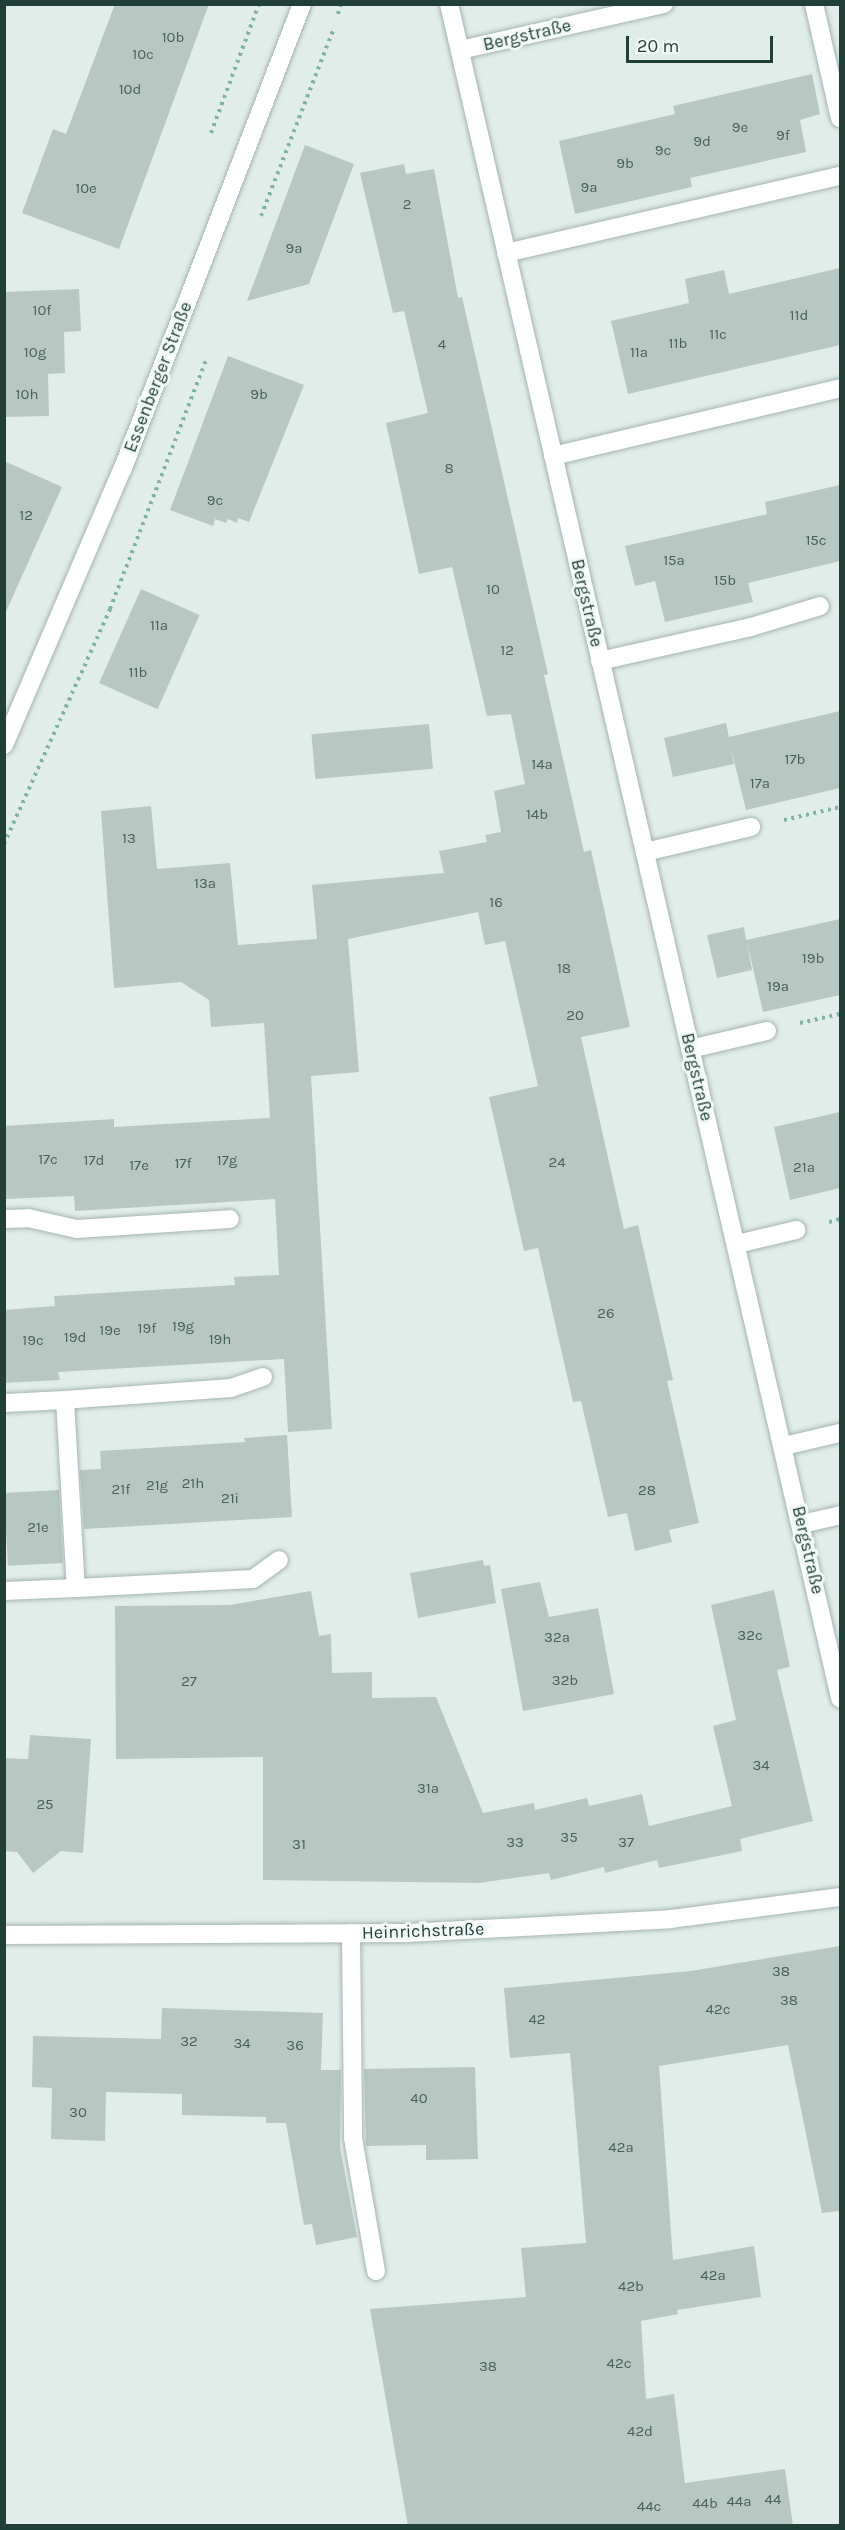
<!DOCTYPE html>
<html>
<head>
<meta charset="utf-8">
<style>
  body { margin:0 }
  #map { position:relative; width:845px; height:2530px; overflow:hidden; background:#e1ede8; font-family:Karla,sans-serif }
  div>[style] { position:absolute }
  .building>* { inset:0; background:#b6c8c1; transform-origin:0 0 }
  .path>* { height:4px; margin-top:-2px; transform-origin:0; background:repeating-linear-gradient(90deg,#7eb3a6 0 3px,transparent 0 7.5px) }
  .roads { filter:drop-shadow(0 0 2px #a3b5b0) drop-shadow(0 0 2px #a3b5b0) }
  .minor>* { height:18px; margin:-9px; padding:0 9px; transform-origin:9px; border-radius:9px; background:#fff }
  span { translate:-50% -50%; white-space:nowrap; text-align:center; line-height:1.15; -webkit-text-stroke:6px #f2f9f6; paint-order:stroke }
  .number-label { font-size:15px; color:#46615b }
  .number-label span { -webkit-text-stroke-width:0 }
  .street-label { font-size:18px; color:#203f39 }
  .frame { position:absolute; inset:0; border:6px solid #203f39; pointer-events:none }
  .scale { position:absolute; left:626px; top:36px; width:147px; height:27px; box-sizing:border-box; border:3px solid #203f39; border-top:0; padding-left:8px; font-size:18px; line-height:21px; white-space:nowrap; color:#203f39; -webkit-text-stroke:4px #f2f9f6; paint-order:stroke }
</style>
</head>
<body>
<div id="map">
  <div class="building">
    <div style="clip-path:polygon(115px 4px,209px 4px,119px 249px,22px 213px,53px 129px,66px 134px)"></div>
    <div style="clip-path:polygon(812px 74px,820px 114px,800px 120px,806px 152px,690px 178px,692px 187px,575px 214px,559px 141px,675px 114px,673px 106px)"></div>
    <div style="clip-path:polygon(305px 145px,354px 164px,309px 284px,247px 301px)"></div>
    <div style="clip-path:polygon(404px 164px,406px 174px,434px 169px,458px 298px,462px 297px,534px 613px,548px 674px,544px 675px,584px 852px,591px 850px,630px 1027px,581px 1037px,624px 1229px,638px 1225px,673px 1380px,667px 1381px,699px 1523px,669px 1530px,672px 1542px,635px 1551px,627px 1513px,608px 1517px,581px 1401px,573px 1402px,538px 1248px,524px 1251px,489px 1097px,538px 1086px,505px 941px,485px 945px,478px 912px,348px 939px,359px 1072px,311px 1076px,332px 1429px,288px 1432px,284px 1359px,58px 1372px,60px 1380px,4px 1383px,4px 1310px,55px 1306px,54px 1296px,235px 1285px,234px 1277px,279px 1275px,275px 1199px,75px 1211px,74px 1196px,4px 1199px,4px 1126px,114px 1119px,114px 1127px,270px 1118px,264px 1023px,211px 1027px,209px 1000px,181px 982px,114px 988px,101px 811px,151px 806px,157px 869px,230px 863px,238px 945px,317px 939px,312px 885px,444px 873px,439px 851px,487px 842px,485px 835px,501px 832px,494px 791px,525px 784px,511px 714px,487px 716px,452px 567px,419px 574px,386px 423px,428px 413px,404px 311px,393px 313px,360px 173px)"></div>
    <div style="clip-path:polygon(840px 268px,840px 345px,628px 394px,611px 321px,689px 303px,685px 279px,724px 270px,729px 294px)"></div>
    <div style="clip-path:polygon(79px 289px,81px 331px,64px 332px,65px 373px,48px 374px,49px 416px,4px 417px,4px 292px)"></div>
    <div style="clip-path:polygon(228px 356px,304px 385px,249px 522px,238px 518px,237px 523px,228px 519px,226px 523px,215px 519px,213px 526px,170px 510px)"></div>
    <div style="clip-path:polygon(4px 461px,62px 487px,4px 616px)"></div>
    <div style="clip-path:polygon(840px 485px,840px 561px,748px 583px,753px 602px,665px 622px,655px 581px,635px 586px,625px 546px,767px 514px,765px 502px)"></div>
    <div style="left:141px;top:589px;width:64px;height:103px;rotate:24deg"></div>
    <div style="clip-path:polygon(840px 711px,840px 788px,746px 810px,731px 748px,734px 764px,673px 777px,664px 738px,726px 723px,729px 737px)"></div>
    <div style="left:429px;top:724px;width:45px;height:118px;rotate:85deg"></div>
    <div style="clip-path:polygon(840px 919px,840px 995px,763px 1012px,747px 942px,752px 970px,717px 978px,707px 935px,744px 927px,746px 940px)"></div>
    <div style="clip-path:polygon(840px 1112px,840px 1188px,790px 1200px,774px 1127px)"></div>
    <div style="clip-path:polygon(287px 1435px,292px 1517px,84px 1529px,80px 1470px,101px 1469px,100px 1451px,245px 1442px,244px 1438px)"></div>
    <div style="left:59px;top:1490px;width:73px;height:55px;rotate:87deg"></div>
    <div style="clip-path:polygon(483px 1560px,484px 1566px,490px 1565px,496px 1603px,418px 1618px,410px 1573px)"></div>
    <div style="clip-path:polygon(540px 1582px,549px 1617px,598px 1608px,614px 1694px,523px 1711px,501px 1589px)"></div>
    <div style="clip-path:polygon(774px 1590px,790px 1667px,777px 1670px,813px 1821px,740px 1839px,742px 1851px,659px 1868px,657px 1860px,605px 1873px,604px 1867px,551px 1880px,549px 1873px,479px 1883px,263px 1880px,263px 1757px,116px 1759px,115px 1606px,230px 1605px,311px 1591px,319px 1636px,331px 1634px,332px 1673px,372px 1672px,372px 1698px,436px 1697px,483px 1813px,534px 1803px,535px 1810px,587px 1798px,589px 1806px,642px 1794px,649px 1826px,732px 1806px,713px 1726px,736px 1720px,711px 1605px)"></div>
    <div style="clip-path:polygon(30px 1735px,91px 1739px,83px 1853px,61px 1851px,33px 1873px,17px 1852px,4px 1851px,4px 1758px,28px 1759px)"></div>
    <div style="clip-path:polygon(840px 1946px,840px 2211px,822px 2213px,788px 2045px,659px 2066px,673px 2260px,754px 2246px,761px 2297px,677px 2310px,678px 2314px,641px 2321px,646px 2399px,674px 2394px,685px 2483px,785px 2469px,793px 2526px,408px 2526px,370px 2309px,526px 2297px,521px 2248px,586px 2243px,570px 2053px,510px 2058px,504px 1988px,691px 1971px)"></div>
    <div style="clip-path:polygon(162px 2008px,323px 2013px,321px 2070px,341px 2070px,340px 2147px,357px 2237px,316px 2245px,312px 2224px,304px 2225px,286px 2123px,266px 2123px,266px 2117px,182px 2115px,182px 2094px,106px 2092px,105px 2141px,51px 2139px,52px 2088px,32px 2087px,33px 2036px,161px 2039px)"></div>
    <div style="clip-path:polygon(475px 2067px,478px 2159px,426px 2160px,426px 2145px,366px 2146px,364px 2069px)"></div>
  </div>
  <div class="path">
    <div style="left:338px;top:14px;width:10px;rotate:-73deg"></div>
    <div style="left:211px;top:133px;width:138px;rotate:-69.6deg"></div>
    <div style="left:261px;top:216px;width:199px;rotate:-68.8deg"></div>
    <div style="left:784px;top:820px;width:57px;rotate:-13.1deg"></div>
    <div style="left:4px;top:844px;width:258px;rotate:-65.7deg"></div>
    <div style="left:110px;top:609px;width:267px;rotate:-68.9deg"></div>
    <div style="left:800px;top:1023px;width:41px;rotate:-12.7deg"></div>
    <div style="left:829px;top:1222px;width:11px;rotate:-15deg"></div>
  </div>
  <div class="roads">
    <div class="minor">
      <div style="left:449px;top:4px;width:1739px;rotate:77deg"></div>
      <div style="left:814px;top:4px;width:117px;rotate:77.2deg"></div>
      <div style="left:460px;top:50px;width:209px;rotate:-12.7deg"></div>
      <div style="left:506px;top:253px;width:343px;rotate:-13deg"></div>
      <div style="left:553px;top:456px;width:295px;rotate:-13.3deg"></div>
      <div style="left:600px;top:661px;width:155px;rotate:-12.7deg"></div>
      <div style="left:751px;top:627px;width:72px;rotate:-16.9deg"></div>
      <div style="left:4px;top:745px;width:301px;rotate:-66.8deg"></div>
      <div style="left:123px;top:468px;width:497px;rotate:-68.9deg"></div>
      <div style="left:645px;top:852px;width:109px;rotate:-13.3deg"></div>
      <div style="left:690px;top:1049px;width:79px;rotate:-13.2deg"></div>
      <div style="left:4px;top:1219px;width:24px;rotate:-2deg"></div>
      <div style="left:28px;top:1218px;width:50px;rotate:12.7deg"></div>
      <div style="left:77px;top:1229px;width:153px;rotate:-3.7deg"></div>
      <div style="left:737px;top:1244px;width:61px;rotate:-13.3deg"></div>
      <div style="left:263px;top:1377px;width:34px;rotate:161deg"></div>
      <div style="left:231px;top:1388px;width:166px;rotate:175.9deg"></div>
      <div style="left:65px;top:1400px;width:188px;rotate:86.7deg"></div>
      <div style="left:76px;top:1588px;width:177px;rotate:-2.9deg"></div>
      <div style="left:253px;top:1579px;width:32px;rotate:-36deg"></div>
      <div style="left:4px;top:1403px;width:61px;rotate:-2.8deg"></div>
      <div style="left:784px;top:1446px;width:57px;rotate:-13.1deg"></div>
      <div style="left:802px;top:1524px;width:39px;rotate:-13deg"></div>
      <div style="left:4px;top:1591px;width:72px;rotate:-2.4deg"></div>
      <div style="left:351px;top:1933px;width:205px;rotate:89.4deg"></div>
      <div style="left:353px;top:2138px;width:135px;rotate:80.2deg"></div>
      <div style="left:4px;top:1935px;width:403px;rotate:-0.3deg"></div>
      <div style="left:407px;top:1933px;width:264px;rotate:-3deg"></div>
      <div style="left:671px;top:1919px;width:170px;rotate:-7.4deg"></div>
    </div>
  </div>
  <div class="number-label">
    <span style="left:173px;top:38px">10b</span>
    <span style="left:143px;top:55px">10c</span>
    <span style="left:130px;top:90px">10d</span>
    <span style="left:740px;top:128px">9e</span>
    <span style="left:783px;top:136px">9f</span>
    <span style="left:702px;top:142px">9d</span>
    <span style="left:663px;top:151px">9c</span>
    <span style="left:625px;top:164px">9b</span>
    <span style="left:589px;top:188px">9a</span>
    <span style="left:86px;top:189px">10e</span>
    <span style="left:407px;top:205px">2</span>
    <span style="left:294px;top:249px">9a</span>
    <span style="left:42px;top:311px">10f</span>
    <span style="left:799px;top:316px">11d</span>
    <span style="left:718px;top:335px">11c</span>
    <span style="left:678px;top:344px">11b</span>
    <span style="left:442px;top:345px">4</span>
    <span style="left:35px;top:353px">10g</span>
    <span style="left:639px;top:353px">11a</span>
    <span style="left:27px;top:395px">10h</span>
    <span style="left:259px;top:395px">9b</span>
    <span style="left:449px;top:469px">8</span>
    <span style="left:215px;top:501px">9c</span>
    <span style="left:26px;top:516px">12</span>
    <span style="left:816px;top:541px">15c</span>
    <span style="left:674px;top:561px">15a</span>
    <span style="left:725px;top:581px">15b</span>
    <span style="left:493px;top:590px">10</span>
    <span style="left:159px;top:626px">11a</span>
    <span style="left:507px;top:651px">12</span>
    <span style="left:138px;top:673px">11b</span>
    <span style="left:795px;top:760px">17b</span>
    <span style="left:542px;top:765px">14a</span>
    <span style="left:760px;top:784px">17a</span>
    <span style="left:537px;top:815px">14b</span>
    <span style="left:129px;top:839px">13</span>
    <span style="left:205px;top:884px">13a</span>
    <span style="left:496px;top:903px">16</span>
    <span style="left:813px;top:959px">19b</span>
    <span style="left:564px;top:969px">18</span>
    <span style="left:778px;top:987px">19a</span>
    <span style="left:575px;top:1016px">20</span>
    <span style="left:48px;top:1160px">17c</span>
    <span style="left:94px;top:1161px">17d</span>
    <span style="left:227px;top:1161px">17g</span>
    <span style="left:557px;top:1163px">24</span>
    <span style="left:183px;top:1164px">17f</span>
    <span style="left:139px;top:1166px">17e</span>
    <span style="left:804px;top:1168px">21a</span>
    <span style="left:606px;top:1314px">26</span>
    <span style="left:183px;top:1327px">19g</span>
    <span style="left:147px;top:1329px">19f</span>
    <span style="left:110px;top:1331px">19e</span>
    <span style="left:75px;top:1338px">19d</span>
    <span style="left:220px;top:1340px">19h</span>
    <span style="left:33px;top:1341px">19c</span>
    <span style="left:193px;top:1484px">21h</span>
    <span style="left:157px;top:1486px">21g</span>
    <span style="left:121px;top:1490px">21f</span>
    <span style="left:647px;top:1491px">28</span>
    <span style="left:230px;top:1499px">21i</span>
    <span style="left:38px;top:1528px">21e</span>
    <span style="left:750px;top:1636px">32c</span>
    <span style="left:557px;top:1638px">32a</span>
    <span style="left:565px;top:1681px">32b</span>
    <span style="left:189px;top:1682px">27</span>
    <span style="left:761px;top:1766px">34</span>
    <span style="left:428px;top:1789px">31a</span>
    <span style="left:45px;top:1805px">25</span>
    <span style="left:569px;top:1838px">35</span>
    <span style="left:515px;top:1843px">33</span>
    <span style="left:626px;top:1843px">37</span>
    <span style="left:299px;top:1845px">31</span>
    <span style="left:781px;top:1972px">38</span>
    <span style="left:789px;top:2001px">38</span>
    <span style="left:718px;top:2010px">42c</span>
    <span style="left:537px;top:2020px">42</span>
    <span style="left:189px;top:2042px">32</span>
    <span style="left:242px;top:2044px">34</span>
    <span style="left:295px;top:2046px">36</span>
    <span style="left:419px;top:2099px">40</span>
    <span style="left:78px;top:2113px">30</span>
    <span style="left:621px;top:2148px">42a</span>
    <span style="left:713px;top:2276px">42a</span>
    <span style="left:631px;top:2287px">42b</span>
    <span style="left:619px;top:2364px">42c</span>
    <span style="left:488px;top:2367px">38</span>
    <span style="left:640px;top:2432px">42d</span>
    <span style="left:773px;top:2500px">44</span>
    <span style="left:739px;top:2502px">44a</span>
    <span style="left:705px;top:2504px">44b</span>
    <span style="left:649px;top:2507px">44c</span>
  </div>
  <div class="street-label">
    <span style="left:527px;top:35px;rotate:-13deg">Bergstraße</span>
    <span style="left:158px;top:377px;rotate:-69deg">Essenberger Straße</span>
    <span style="left:587px;top:603px;rotate:77deg">Bergstraße</span>
    <span style="left:697px;top:1077px;rotate:77deg">Bergstraße</span>
    <span style="left:808px;top:1550px;rotate:77deg">Bergstraße</span>
    <span style="left:423px;top:1931px;rotate:-2deg">Heinrichstraße</span>
  </div>
  <div class="frame"></div>
  <div class="scale">20 m</div>
</div>
</body>
</html>
